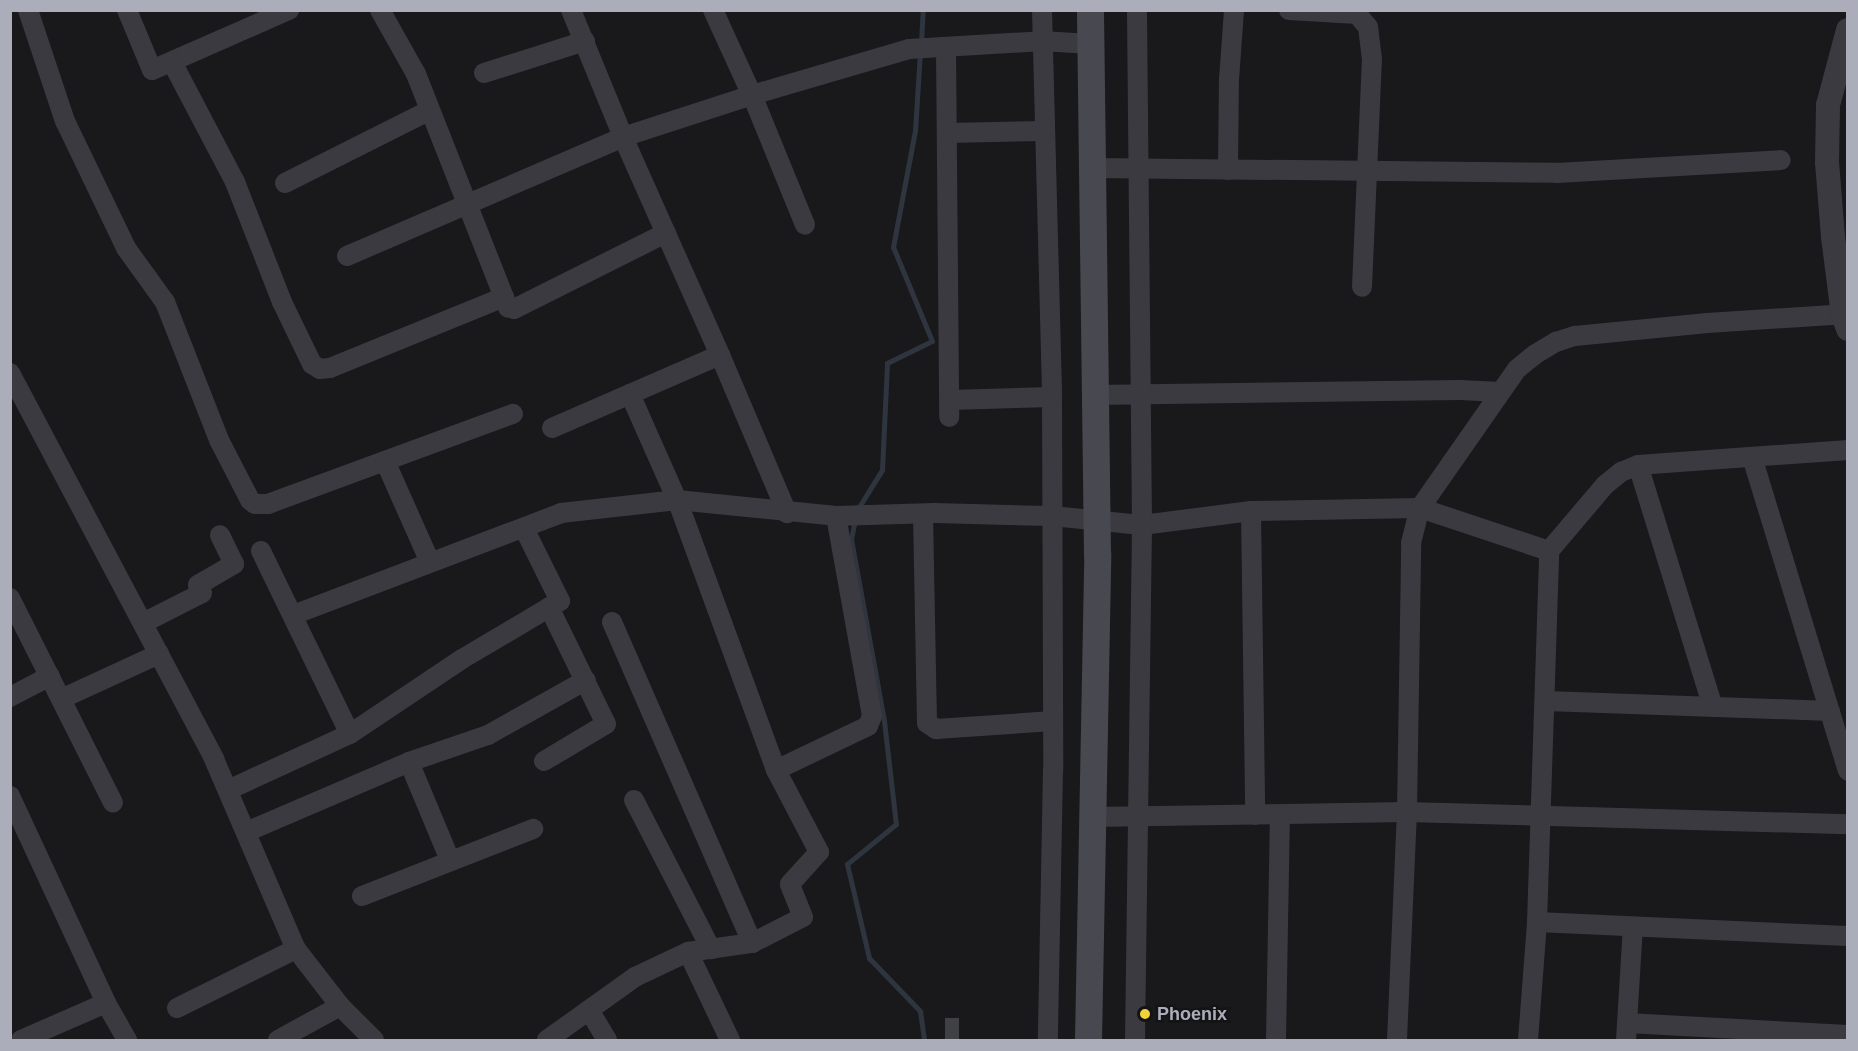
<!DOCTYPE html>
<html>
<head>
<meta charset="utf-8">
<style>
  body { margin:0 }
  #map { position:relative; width:1858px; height:1051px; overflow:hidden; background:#19191b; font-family:Helvetica,sans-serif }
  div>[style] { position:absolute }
  .stream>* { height:5px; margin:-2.5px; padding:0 2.5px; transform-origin:2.5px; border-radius:2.5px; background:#2f353f }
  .building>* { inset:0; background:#404145; transform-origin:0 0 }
  .minor>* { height:20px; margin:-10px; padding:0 10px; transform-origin:10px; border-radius:10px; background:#3a3a40 }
  .tertiary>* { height:24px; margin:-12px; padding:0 12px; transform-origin:12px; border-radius:12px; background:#3a3a40 }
  .secondary>* { height:27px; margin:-13.5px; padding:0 13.5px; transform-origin:13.5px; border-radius:13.5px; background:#484850 }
  .dots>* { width:16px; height:16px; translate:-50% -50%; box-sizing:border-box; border:3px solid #141416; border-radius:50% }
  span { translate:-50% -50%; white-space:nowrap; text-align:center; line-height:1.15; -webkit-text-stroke:5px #141416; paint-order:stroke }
  .poi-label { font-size:18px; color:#abadba; font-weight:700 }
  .left { translate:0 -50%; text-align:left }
  .frame { position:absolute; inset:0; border:12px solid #abadba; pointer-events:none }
</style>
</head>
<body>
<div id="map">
  <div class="stream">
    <div style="left:921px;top:43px;width:33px;rotate:-87deg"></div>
    <div style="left:857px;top:510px;width:47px;rotate:-58deg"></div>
    <div style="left:882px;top:470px;width:107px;rotate:-87.3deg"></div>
    <div style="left:887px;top:363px;width:50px;rotate:-26.1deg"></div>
    <div style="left:932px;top:341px;width:102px;rotate:-112.5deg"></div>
    <div style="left:893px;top:247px;width:118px;rotate:-79.3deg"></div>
    <div style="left:915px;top:131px;width:79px;rotate:-86.4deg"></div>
    <div style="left:855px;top:519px;width:20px;rotate:101deg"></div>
    <div style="left:851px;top:539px;width:185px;rotate:79.7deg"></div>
    <div style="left:884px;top:721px;width:104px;rotate:83.4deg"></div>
    <div style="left:896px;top:824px;width:63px;rotate:140.8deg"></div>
    <div style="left:847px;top:864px;width:97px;rotate:76.8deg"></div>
    <div style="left:869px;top:958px;width:74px;rotate:46.1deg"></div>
    <div style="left:920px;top:1011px;width:29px;rotate:82deg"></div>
  </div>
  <div class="building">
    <div style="left:945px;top:1018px;width:14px;height:23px"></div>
  </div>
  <div class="minor">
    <div style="left:28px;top:10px;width:117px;rotate:71.6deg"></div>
    <div style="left:65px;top:121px;width:141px;rotate:64.3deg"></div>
    <div style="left:126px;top:248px;width:67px;rotate:54.2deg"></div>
    <div style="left:165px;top:302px;width:148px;rotate:68.6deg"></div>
    <div style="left:219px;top:440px;width:68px;rotate:62.7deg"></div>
    <div style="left:250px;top:500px;width:6px;rotate:39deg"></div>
    <div style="left:255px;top:504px;width:13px"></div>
    <div style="left:268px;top:504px;width:261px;rotate:-20.2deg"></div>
    <div style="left:127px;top:10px;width:65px;rotate:67.4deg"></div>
    <div style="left:152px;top:70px;width:150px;rotate:-23.7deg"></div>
    <div style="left:380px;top:10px;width:73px;rotate:60.6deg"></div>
    <div style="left:416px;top:74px;width:251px;rotate:68.5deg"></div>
    <div style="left:508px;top:307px;width:6px;rotate:18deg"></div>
    <div style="left:514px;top:309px;width:170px;rotate:-26.6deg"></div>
    <div style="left:571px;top:10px;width:137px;rotate:67.7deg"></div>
    <div style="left:623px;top:137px;width:239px;rotate:66deg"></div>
    <div style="left:713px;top:10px;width:94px;rotate:65.4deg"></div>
    <div style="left:752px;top:95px;width:140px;rotate:67.8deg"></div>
    <div style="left:1042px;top:10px;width:387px;rotate:88.5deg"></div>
    <div style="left:1052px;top:397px;width:373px;rotate:89.8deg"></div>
    <div style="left:1053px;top:770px;width:270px;rotate:91.1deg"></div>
    <div style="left:1289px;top:10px;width:68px;rotate:3.4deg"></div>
    <div style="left:1357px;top:14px;width:17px;rotate:50deg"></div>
    <div style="left:1368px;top:27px;width:31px;rotate:83deg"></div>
    <div style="left:1372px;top:58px;width:229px;rotate:92.5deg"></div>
    <div style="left:946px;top:47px;width:370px;rotate:89.5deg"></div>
    <div style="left:172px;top:62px;width:136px;rotate:62.3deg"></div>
    <div style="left:235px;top:182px;width:129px;rotate:68.6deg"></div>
    <div style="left:282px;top:302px;width:69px;rotate:64.2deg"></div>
    <div style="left:312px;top:364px;width:9px;rotate:32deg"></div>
    <div style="left:320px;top:369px;width:10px;rotate:-6deg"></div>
    <div style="left:330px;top:368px;width:188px;rotate:-22.2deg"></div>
    <div style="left:484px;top:73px;width:106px;rotate:-17.6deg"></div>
    <div style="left:947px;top:133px;width:97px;rotate:-1.2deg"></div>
    <div style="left:1092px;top:168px;width:465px;rotate:0.6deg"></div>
    <div style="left:1557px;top:173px;width:224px;rotate:-3.3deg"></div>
    <div style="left:1228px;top:170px;width:90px;rotate:-89.4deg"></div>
    <div style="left:1229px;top:80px;width:70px;rotate:-85.9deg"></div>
    <div style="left:285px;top:183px;width:162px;rotate:-26.7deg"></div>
    <div style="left:347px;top:256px;width:301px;rotate:-23.3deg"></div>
    <div style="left:623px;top:137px;width:136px;rotate:-18deg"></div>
    <div style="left:752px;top:95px;width:164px;rotate:-16.3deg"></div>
    <div style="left:909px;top:49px;width:133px;rotate:-3.4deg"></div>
    <div style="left:1042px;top:41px;width:48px;rotate:3.6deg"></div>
    <div style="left:10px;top:373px;width:437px;rotate:62.1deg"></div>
    <div style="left:214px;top:759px;width:207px;rotate:66.7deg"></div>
    <div style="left:296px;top:949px;width:72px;rotate:52.3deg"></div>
    <div style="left:340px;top:1006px;width:48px;rotate:45deg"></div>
    <div style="left:1094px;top:395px;width:366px;rotate:-0.8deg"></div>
    <div style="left:1460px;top:390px;width:40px;rotate:2.9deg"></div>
    <div style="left:949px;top:400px;width:103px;rotate:-1.7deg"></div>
    <div style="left:552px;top:428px;width:183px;rotate:-23.5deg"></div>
    <div style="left:720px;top:355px;width:172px;rotate:67deg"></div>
    <div style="left:1752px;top:457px;width:328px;rotate:73deg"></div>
    <div style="left:385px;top:461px;width:111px;rotate:66deg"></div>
    <div style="left:1638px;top:465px;width:253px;rotate:72.8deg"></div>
    <div style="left:1251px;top:511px;width:304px;rotate:89.2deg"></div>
    <div style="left:923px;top:514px;width:209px;rotate:88.9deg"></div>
    <div style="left:927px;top:723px;width:11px;rotate:34deg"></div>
    <div style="left:936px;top:729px;width:117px;rotate:-3.9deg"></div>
    <div style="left:261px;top:551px;width:203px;rotate:64.1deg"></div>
    <div style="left:350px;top:734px;width:135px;rotate:-33.8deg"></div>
    <div style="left:462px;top:659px;width:114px;rotate:-30.6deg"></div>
    <div style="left:560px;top:601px;width:81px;rotate:-116.3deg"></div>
    <div style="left:10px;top:598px;width:229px;rotate:63.3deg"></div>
    <div style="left:293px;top:615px;width:287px;rotate:-20.8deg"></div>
    <div style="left:561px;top:513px;width:117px;rotate:-6.4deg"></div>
    <div style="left:677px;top:500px;width:160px;rotate:5.7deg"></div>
    <div style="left:836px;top:516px;width:98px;rotate:-1.8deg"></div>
    <div style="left:934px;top:513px;width:118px;rotate:1.5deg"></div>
    <div style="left:1052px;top:516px;width:90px;rotate:5.7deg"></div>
    <div style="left:1142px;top:525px;width:110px;rotate:-7.3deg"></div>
    <div style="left:1251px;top:511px;width:169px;rotate:-1deg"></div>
    <div style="left:1420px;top:508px;width:136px;rotate:18.4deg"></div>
    <div style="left:1549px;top:551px;width:87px;rotate:-49.7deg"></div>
    <div style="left:1605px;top:485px;width:21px;rotate:-39deg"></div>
    <div style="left:1621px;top:472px;width:18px;rotate:-22deg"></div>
    <div style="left:1638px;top:465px;width:211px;rotate:-4.1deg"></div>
    <div style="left:612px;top:622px;width:350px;rotate:66.4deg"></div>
    <div style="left:143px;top:623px;width:66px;rotate:-27deg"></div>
    <div style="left:202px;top:593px;width:9px;rotate:-117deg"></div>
    <div style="left:198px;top:585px;width:42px;rotate:-30.3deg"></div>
    <div style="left:234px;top:564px;width:32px;rotate:-116deg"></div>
    <div style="left:10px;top:697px;width:45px;rotate:-27.7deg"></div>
    <div style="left:61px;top:699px;width:108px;rotate:-24.7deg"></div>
    <div style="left:1546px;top:701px;width:284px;rotate:2deg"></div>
    <div style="left:544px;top:761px;width:72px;rotate:-30.8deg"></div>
    <div style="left:606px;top:724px;width:130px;rotate:-116deg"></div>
    <div style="left:409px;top:762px;width:106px;rotate:67.3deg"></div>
    <div style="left:776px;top:770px;width:102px;rotate:-25.6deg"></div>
    <div style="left:868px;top:726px;width:11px;rotate:-68deg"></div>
    <div style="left:872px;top:716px;width:203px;rotate:-100.2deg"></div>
    <div style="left:228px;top:790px;width:134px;rotate:-24.7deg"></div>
    <div style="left:10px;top:796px;width:228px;rotate:65.1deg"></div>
    <div style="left:106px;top:1003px;width:93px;rotate:156.5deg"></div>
    <div style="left:634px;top:800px;width:168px;rotate:62.7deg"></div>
    <div style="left:1092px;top:817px;width:315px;rotate:-0.9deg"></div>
    <div style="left:1407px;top:812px;width:441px;rotate:1.6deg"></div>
    <div style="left:246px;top:832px;width:177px;rotate:-23.2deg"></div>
    <div style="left:409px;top:762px;width:83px;rotate:-18.9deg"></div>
    <div style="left:488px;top:735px;width:112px;rotate:-29.3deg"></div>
    <div style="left:362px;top:896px;width:184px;rotate:-21.4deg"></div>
    <div style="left:1537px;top:922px;width:311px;rotate:2.6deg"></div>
    <div style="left:688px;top:952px;width:98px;rotate:64.5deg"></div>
    <div style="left:106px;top:1003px;width:43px;rotate:60.4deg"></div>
    <div style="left:177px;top:1008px;width:133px;rotate:-26.4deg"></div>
    <div style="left:589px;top:1010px;width:35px;rotate:59deg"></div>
    <div style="left:1627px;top:1023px;width:221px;rotate:3.1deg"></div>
    <div style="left:278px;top:1040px;width:71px;rotate:-28.7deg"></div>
    <div style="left:547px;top:1040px;width:108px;rotate:-35.6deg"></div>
    <div style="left:635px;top:977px;width:59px;rotate:-25.3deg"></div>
    <div style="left:688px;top:952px;width:65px;rotate:-8deg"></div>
    <div style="left:752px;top:943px;width:57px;rotate:-27deg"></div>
    <div style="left:803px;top:917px;width:35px;rotate:-112deg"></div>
    <div style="left:790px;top:884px;width:43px;rotate:-47.8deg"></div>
    <div style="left:819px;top:852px;width:93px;rotate:-117.7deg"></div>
    <div style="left:776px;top:770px;width:288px;rotate:-110.1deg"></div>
    <div style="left:677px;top:500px;width:116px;rotate:-113.9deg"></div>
    <div style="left:1135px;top:1040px;width:515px;rotate:-89.22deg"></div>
    <div style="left:1142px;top:525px;width:515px;rotate:-90.56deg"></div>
    <div style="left:1276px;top:1040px;width:225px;rotate:-89deg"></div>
    <div style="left:1397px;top:1040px;width:228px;rotate:-87.5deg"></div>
    <div style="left:1407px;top:812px;width:269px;rotate:-89.1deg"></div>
    <div style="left:1411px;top:543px;width:36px;rotate:-76deg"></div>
    <div style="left:1420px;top:508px;width:169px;rotate:-55.1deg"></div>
    <div style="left:1517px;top:369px;width:22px;rotate:-39deg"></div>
    <div style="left:1534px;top:355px;width:26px;rotate:-31deg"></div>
    <div style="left:1556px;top:342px;width:20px;rotate:-18deg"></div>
    <div style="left:1575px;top:336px;width:133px;rotate:-5.6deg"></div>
    <div style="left:1707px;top:323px;width:141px;rotate:-3.7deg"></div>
    <div style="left:1528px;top:1040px;width:118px;rotate:-85.6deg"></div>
    <div style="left:1537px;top:922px;width:371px;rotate:-88.1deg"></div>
    <div style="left:1626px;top:1040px;width:113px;rotate:-86.5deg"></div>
  </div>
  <div class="tertiary">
    <div style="left:1848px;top:30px;width:78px;rotate:104.9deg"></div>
    <div style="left:1828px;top:105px;width:57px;rotate:91deg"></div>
    <div style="left:1827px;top:162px;width:75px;rotate:85.4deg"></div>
    <div style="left:1833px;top:237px;width:79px;rotate:82.7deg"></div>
    <div style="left:1843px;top:315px;width:15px;rotate:70deg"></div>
  </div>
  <div class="secondary">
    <div style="left:1088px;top:1040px;width:486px;rotate:-88.9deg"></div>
    <div style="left:1097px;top:554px;width:544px;rotate:-90.74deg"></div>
  </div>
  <div class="dots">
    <div style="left:1145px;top:1014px;background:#f1d23b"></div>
  </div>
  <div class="poi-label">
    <span class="left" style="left:1157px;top:1014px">Phoenix</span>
  </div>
  <div class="frame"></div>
</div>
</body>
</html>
